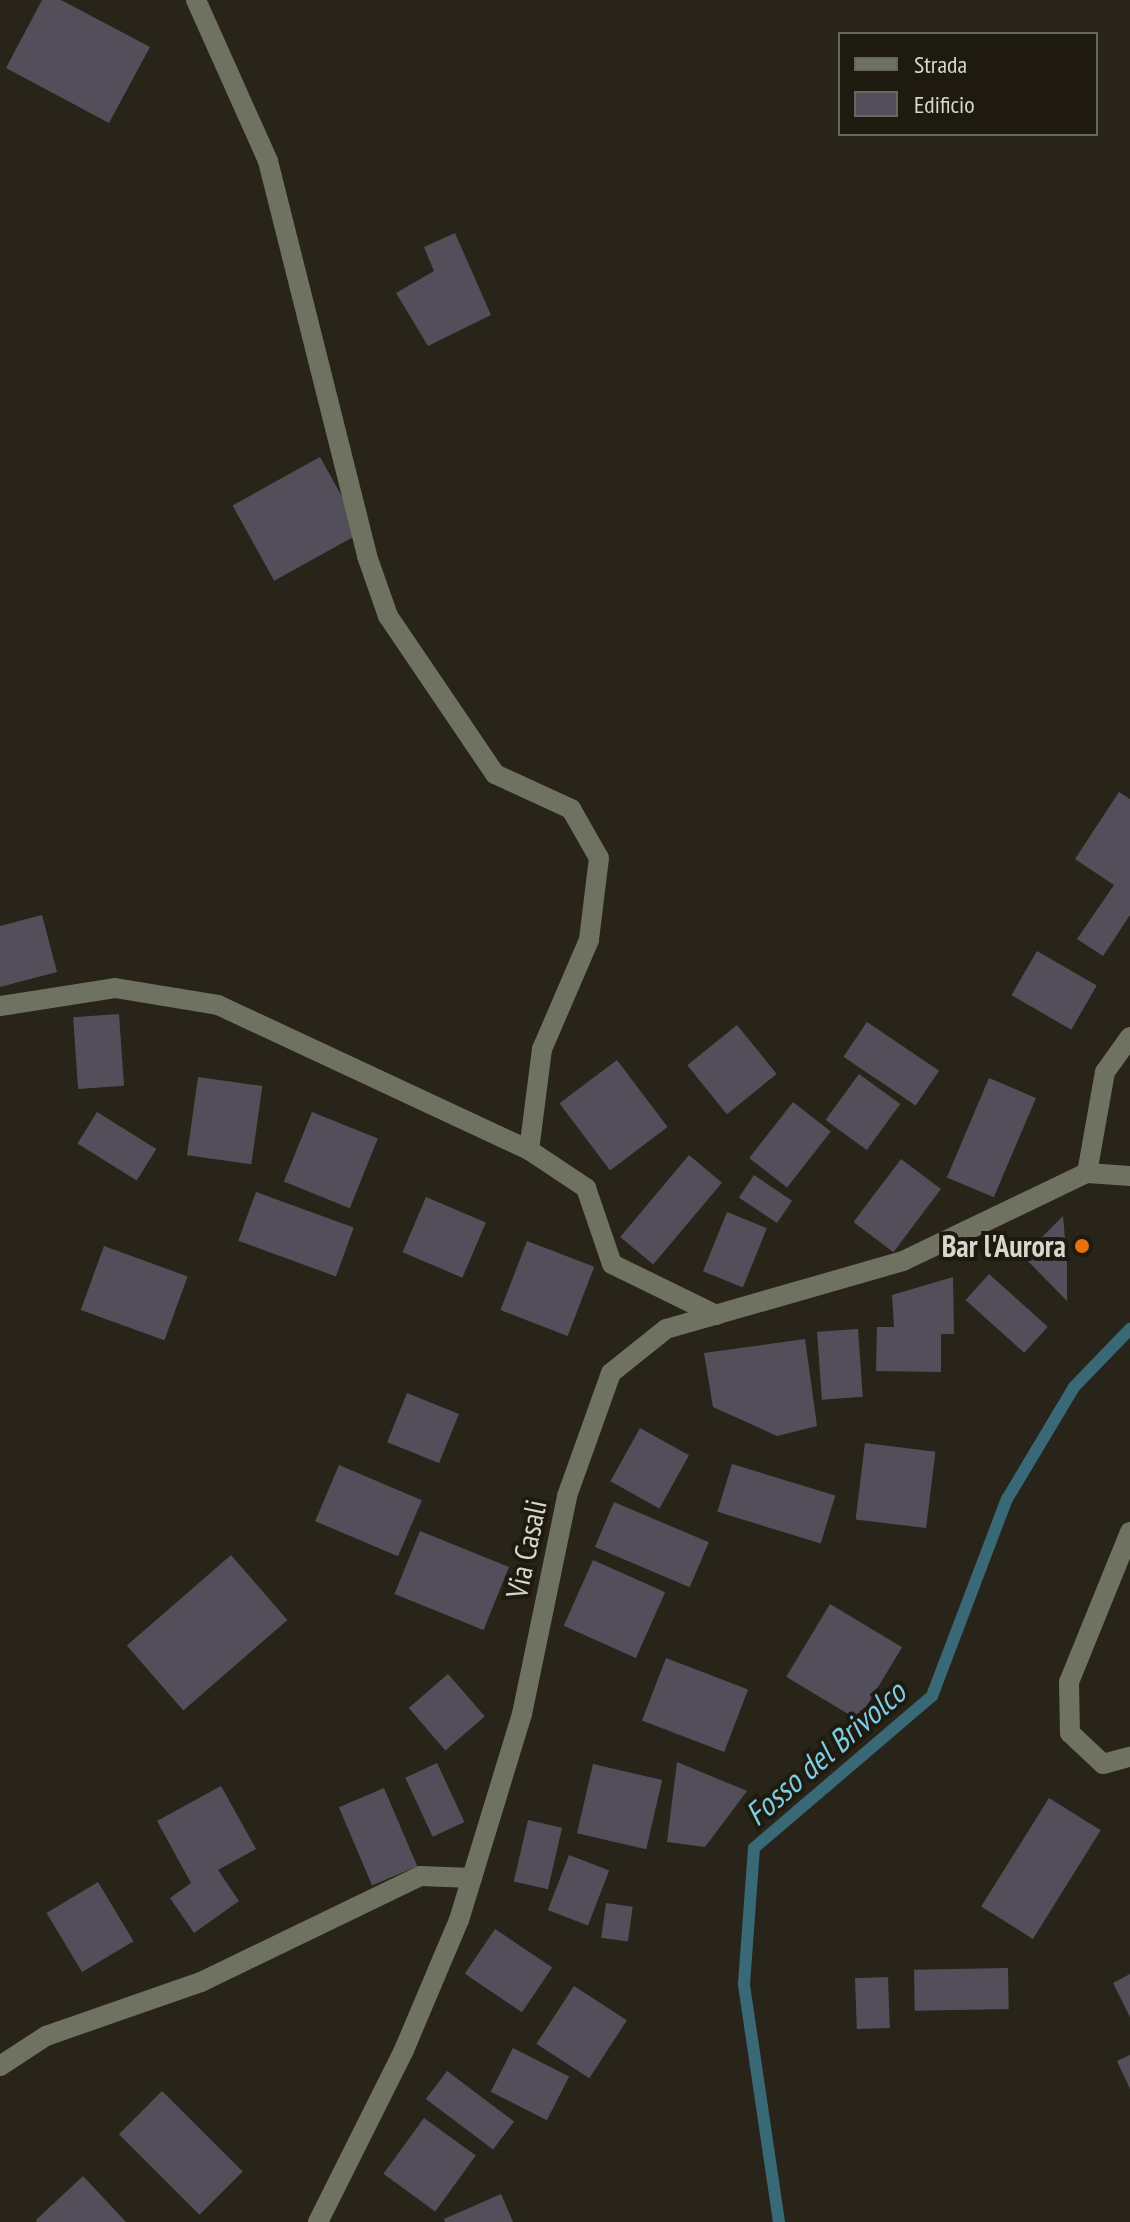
<!DOCTYPE html>
<html>
<head>
<meta charset="utf-8">
<style>
  body { margin:0 }
  #map { position:relative; width:1130px; height:2222px; overflow:hidden; background:#28241a; font-family:"PT Sans Narrow",sans-serif }
  div>[style] { position:absolute }
  .stream>* { height:12px; margin:-6px; padding:0 6px; transform-origin:6px; border-radius:6px; background:#396877 }
  .building>* { inset:0; background:#534f5a; transform-origin:0 0 }
  .minor>* { height:20px; margin:-10px; padding:0 10px; transform-origin:10px; border-radius:10px; background:#6f7261 }
  .dots>* { width:22px; height:22px; translate:-50% -50%; box-sizing:border-box; border:4px solid #1e1a10; border-radius:50% }
  span { translate:-50% -50%; white-space:nowrap; text-align:center; line-height:1.15; -webkit-text-stroke:8px #1e1a10; paint-order:stroke }
  .poi-label { font-size:30px; color:#d8d6cf; font-weight:700 }
  .right { translate:-100% -50%; text-align:right }
  .street-label { font-size:30px; color:#d8d6cf }
  .water-label { font-size:32px; color:#7dcde6; font-style:italic }
  .legend { position:absolute; left:838px; top:32px; width:260px; height:104px; box-sizing:border-box; background:#1e1a10; border:2px solid #68655c; margin:0; padding:10px 14px; list-style:none; font-size:24px; color:#d8d6cf }
  .legend li { display:flex; align-items:center; gap:16px; height:40px }
  .legend b { width:40px; border:2px solid #68655c }
</style>
</head>
<body>
<div id="map">
  <div class="stream">
    <div style="left:779px;top:2222px;width:241px;rotate:-98.4deg"></div>
    <div style="left:744px;top:1984px;width:136px;rotate:-85.8deg"></div>
    <div style="left:754px;top:1848px;width:234px;rotate:-40.5deg"></div>
    <div style="left:932px;top:1696px;width:211px;rotate:-69.2deg"></div>
    <div style="left:1007px;top:1499px;width:131px;rotate:-59.1deg"></div>
    <div style="left:1074px;top:1387px;width:81px;rotate:-46deg"></div>
  </div>
  <div class="building">
    <div style="clip-path:polygon(42px 0,61px 0,150px 47px,109px 123px,6px 68px)"></div>
    <div style="clip-path:polygon(455px 233px,491px 315px,428px 346px,396px 293px,434px 271px,424px 247px)"></div>
    <div style="left:320px;top:457px;width:86px;height:100px;rotate:61deg"></div>
    <div style="clip-path:polygon(1119px 792px,1130px 799px,1130px 915px,1103px 956px,1077px 939px,1114px 885px,1075px 859px)"></div>
    <div style="clip-path:polygon(42px 915px,57px 972px,0 987px,0 926px)"></div>
    <div style="left:1037px;top:951px;width:69px;height:51px;rotate:30deg"></div>
    <div style="left:119px;top:1014px;width:72px;height:46px;rotate:86deg"></div>
    <div style="left:867px;top:1022px;width:87px;height:42px;rotate:34deg"></div>
    <div style="left:737px;top:1025px;width:63px;height:64px;rotate:51deg"></div>
    <div style="left:617px;top:1060px;width:84px;height:72px;rotate:53deg"></div>
    <div style="left:859px;top:1074px;width:51px;height:57px;rotate:36deg"></div>
    <div style="left:198px;top:1077px;width:65px;height:79px;rotate:8deg"></div>
    <div style="left:989px;top:1078px;width:51px;height:108px;rotate:23deg"></div>
    <div style="left:793px;top:1102px;width:48px;height:71px;rotate:38deg"></div>
    <div style="left:97px;top:1112px;width:70px;height:37px;rotate:32deg"></div>
    <div style="left:312px;top:1112px;width:71px;height:75px;rotate:22deg"></div>
    <div style="left:689px;top:1155px;width:43px;height:107px;rotate:40deg"></div>
    <div style="left:901px;top:1159px;width:50px;height:79px;rotate:37deg"></div>
    <div style="left:754px;top:1175px;width:46px;height:27px;rotate:34deg"></div>
    <div style="left:256px;top:1192px;width:104px;height:52px;rotate:20deg"></div>
    <div style="left:426px;top:1197px;width:65px;height:60px;rotate:23deg"></div>
    <div style="left:727px;top:1212px;width:43px;height:64px;rotate:22deg"></div>
    <div style="clip-path:polygon(1063px 1216px,1067px 1262px,1067px 1301px,1023px 1256px)"></div>
    <div style="left:527px;top:1241px;width:72px;height:74px;rotate:21deg"></div>
    <div style="left:104px;top:1246px;width:89px;height:68px;rotate:20deg"></div>
    <div style="left:989px;top:1274px;width:79px;height:35px;rotate:42deg"></div>
    <div style="clip-path:polygon(953px 1277px,954px 1334px,941px 1334px,941px 1372px,876px 1371px,877px 1327px,894px 1327px,892px 1295px)"></div>
    <div style="left:858px;top:1329px;width:68px;height:41px;rotate:86deg"></div>
    <div style="clip-path:polygon(805px 1339px,817px 1426px,777px 1436px,713px 1407px,704px 1353px)"></div>
    <div style="left:407px;top:1393px;width:56px;height:53px;rotate:22deg"></div>
    <div style="left:640px;top:1428px;width:56px;height:61px;rotate:29deg"></div>
    <div style="left:865px;top:1443px;width:71px;height:77px;rotate:7deg"></div>
    <div style="left:732px;top:1464px;width:108px;height:50px;rotate:17deg"></div>
    <div style="left:339px;top:1465px;width:90px;height:61px;rotate:23deg"></div>
    <div style="left:614px;top:1502px;width:103px;height:49px;rotate:23deg"></div>
    <div style="left:420px;top:1531px;width:96px;height:68px;rotate:22deg"></div>
    <div style="left:231px;top:1555px;width:86px;height:138px;rotate:49deg"></div>
    <div style="left:593px;top:1560px;width:79px;height:72px;rotate:24deg"></div>
    <div style="left:830px;top:1604px;width:84px;height:85px;rotate:31deg"></div>
    <div style="left:666px;top:1658px;width:88px;height:67px;rotate:21deg"></div>
    <div style="left:448px;top:1674px;width:56px;height:52px;rotate:49deg"></div>
    <div style="clip-path:polygon(677px 1762px,747px 1791px,705px 1847px,667px 1842px)"></div>
    <div style="left:437px;top:1763px;width:65px;height:35px;rotate:65deg"></div>
    <div style="left:593px;top:1764px;width:71px;height:71px;rotate:13deg"></div>
    <div style="clip-path:polygon(221px 1786px,256px 1849px,218px 1870px,239px 1901px,194px 1933px,170px 1898px,191px 1883px,157px 1821px)"></div>
    <div style="left:384px;top:1788px;width:85px;height:49px;rotate:67deg"></div>
    <div style="left:1049px;top:1798px;width:61px;height:128px;rotate:32deg"></div>
    <div style="left:528px;top:1820px;width:35px;height:63px;rotate:13deg"></div>
    <div style="left:569px;top:1855px;width:43px;height:59px;rotate:21deg"></div>
    <div style="left:98px;top:1882px;width:69px;height:60px;rotate:59deg"></div>
    <div style="left:606px;top:1903px;width:27px;height:35px;rotate:8deg"></div>
    <div style="left:495px;top:1929px;width:69px;height:54px;rotate:34deg"></div>
    <div style="left:1008px;top:1968px;width:41px;height:94px;rotate:89deg"></div>
    <div style="clip-path:polygon(1130px 1974px,1130px 2017px,1113px 1983px)"></div>
    <div style="left:888px;top:1977px;width:51px;height:33px;rotate:88deg"></div>
    <div style="left:574px;top:1986px;width:63px;height:69px;rotate:33deg"></div>
    <div style="left:513px;top:2048px;width:63px;height:49px;rotate:27deg"></div>
    <div style="clip-path:polygon(1130px 2055px,1130px 2089px,1117px 2061px)"></div>
    <div style="left:447px;top:2071px;width:84px;height:35px;rotate:37deg"></div>
    <div style="left:162px;top:2091px;width:114px;height:61px;rotate:45deg"></div>
    <div style="left:424px;top:2118px;width:64px;height:69px;rotate:36deg"></div>
    <div style="clip-path:polygon(83px 2176px,126px 2222px,37px 2222px,36px 2220px)"></div>
    <div style="clip-path:polygon(501px 2194px,513px 2222px,445px 2222px,444px 2219px)"></div>
  </div>
  <div class="minor">
    <div style="left:196px;top:0;width:176px;rotate:65.9deg"></div>
    <div style="left:268px;top:161px;width:407px;rotate:75.9deg"></div>
    <div style="left:367px;top:556px;width:64px;rotate:70.7deg"></div>
    <div style="left:388px;top:616px;width:191px;rotate:55.9deg"></div>
    <div style="left:495px;top:774px;width:84px;rotate:24.7deg"></div>
    <div style="left:571px;top:809px;width:56px;rotate:60.3deg"></div>
    <div style="left:599px;top:858px;width:83px;rotate:97deg"></div>
    <div style="left:589px;top:940px;width:119px;rotate:113.3deg"></div>
    <div style="left:542px;top:1049px;width:102px;rotate:97.3deg"></div>
    <div style="left:0;top:1006px;width:116px;rotate:-8.9deg"></div>
    <div style="left:115px;top:988px;width:104px;rotate:9.4deg"></div>
    <div style="left:218px;top:1005px;width:343px;rotate:25deg"></div>
    <div style="left:529px;top:1150px;width:69px;rotate:33.7deg"></div>
    <div style="left:586px;top:1188px;width:80px;rotate:71.1deg"></div>
    <div style="left:612px;top:1264px;width:116px;rotate:26.1deg"></div>
    <div style="left:1087px;top:1173px;width:103px;rotate:-79.9deg"></div>
    <div style="left:1105px;top:1072px;width:43px;rotate:-54.5deg"></div>
    <div style="left:1130px;top:1532px;width:162px;rotate:112.1deg"></div>
    <div style="left:1069px;top:1682px;width:51px;rotate:88.9deg"></div>
    <div style="left:1070px;top:1733px;width:45px;rotate:43.2deg"></div>
    <div style="left:1103px;top:1764px;width:28px;rotate:-15deg"></div>
    <div style="left:0;top:2066px;width:55px;rotate:-33.1deg"></div>
    <div style="left:46px;top:2036px;width:164px;rotate:-19.2deg"></div>
    <div style="left:201px;top:1982px;width:243px;rotate:-25.8deg"></div>
    <div style="left:420px;top:1876px;width:52px;rotate:2.2deg"></div>
    <div style="left:318px;top:2222px;width:192px;rotate:-63.4deg"></div>
    <div style="left:404px;top:2050px;width:141px;rotate:-67.1deg"></div>
    <div style="left:459px;top:1920px;width:215px;rotate:-73deg"></div>
    <div style="left:522px;top:1714px;width:223px;rotate:-78.3deg"></div>
    <div style="left:567px;top:1496px;width:131px;rotate:-70.3deg"></div>
    <div style="left:611px;top:1373px;width:70px;rotate:-38.7deg"></div>
    <div style="left:666px;top:1329px;width:247px;rotate:-16deg"></div>
    <div style="left:903px;top:1261px;width:204px;rotate:-25.6deg"></div>
    <div style="left:1087px;top:1173px;width:43px;rotate:4deg"></div>
  </div>
  <div class="dots">
    <div style="left:1082px;top:1246px;background:#e8710a"></div>
  </div>
  <div class="poi-label">
    <span class="right" style="left:1066px;top:1246px">Bar l'Aurora</span>
  </div>
  <div class="street-label">
    <span style="left:526px;top:1549px;rotate:-78deg">Via Casali</span>
  </div>
  <div class="water-label">
    <span style="left:825px;top:1753px;rotate:-41deg">Fosso del Brivolco</span>
  </div>
  <ul class="legend">
  <li><b style="height:10px;background:#6f7261"></b>Strada</li>
  <li><b style="height:22px;background:#534f5a"></b>Edificio</li>
  </ul>
</div>
</body>
</html>
